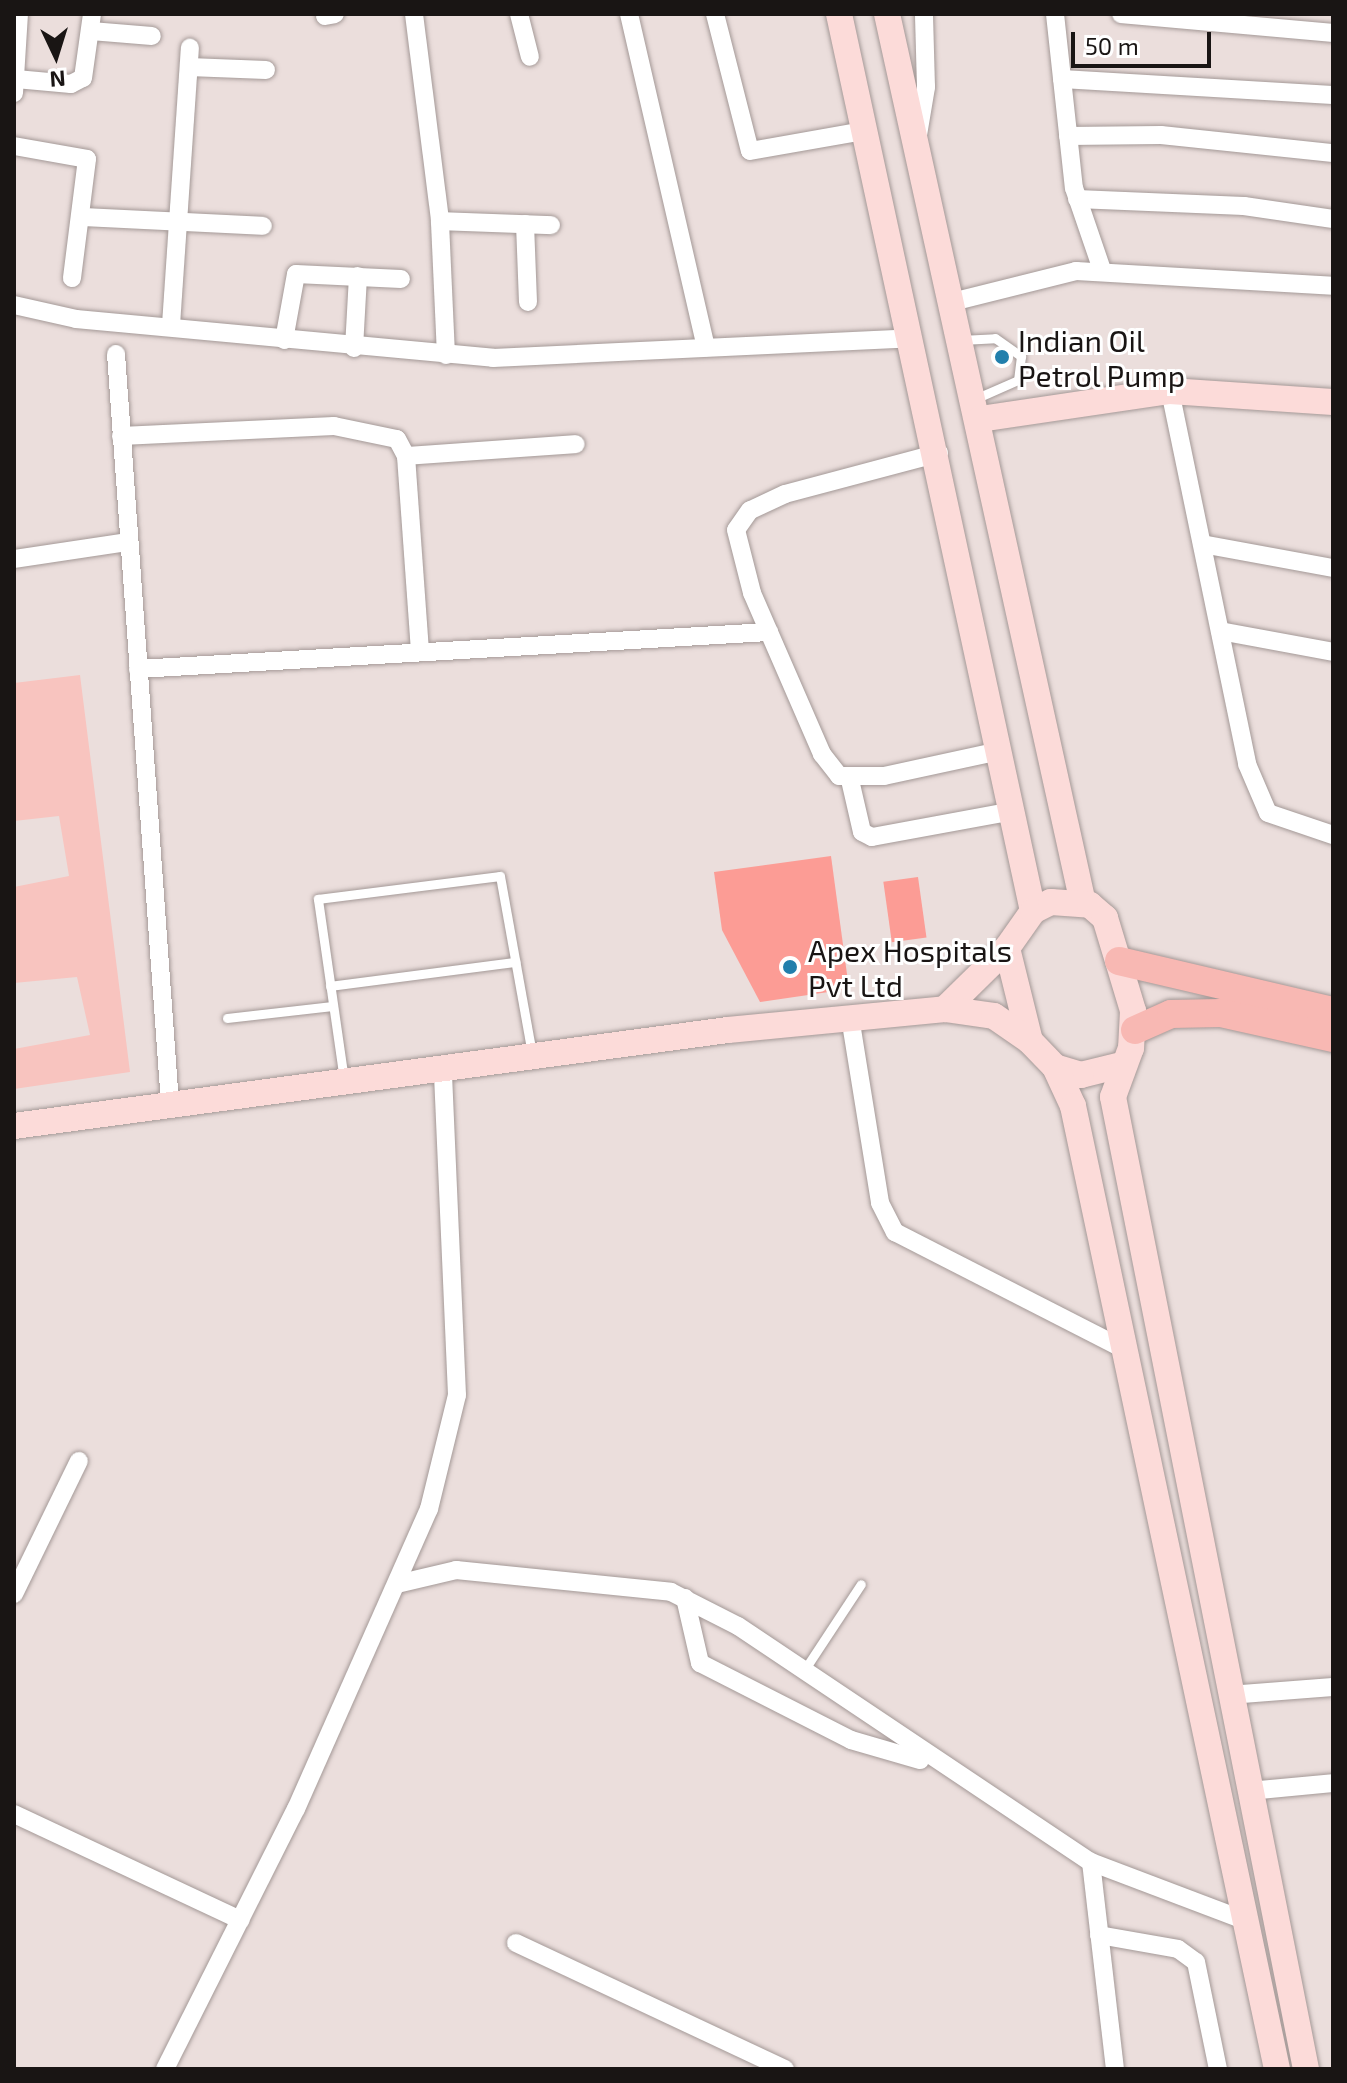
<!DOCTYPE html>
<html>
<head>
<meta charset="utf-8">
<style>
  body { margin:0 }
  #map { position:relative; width:1347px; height:2083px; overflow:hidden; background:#ebdedc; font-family:"Exo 2",sans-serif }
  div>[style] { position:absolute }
  .green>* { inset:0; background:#f8c4bf }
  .building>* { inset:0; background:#fc9c95; transform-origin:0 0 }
  .roads { filter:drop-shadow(0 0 2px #a49997) drop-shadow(0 0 2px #a49997) }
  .lane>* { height:9px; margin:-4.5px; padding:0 4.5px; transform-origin:4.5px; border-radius:4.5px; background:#fff }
  .street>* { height:18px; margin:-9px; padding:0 9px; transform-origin:9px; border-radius:9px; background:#fff }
  .secondary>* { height:26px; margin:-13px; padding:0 13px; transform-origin:13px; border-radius:13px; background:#fcdbd9 }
  .primary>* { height:28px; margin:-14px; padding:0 14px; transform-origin:14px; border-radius:14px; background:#f8b8b3 }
  .dots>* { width:22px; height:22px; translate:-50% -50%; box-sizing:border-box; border:4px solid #fff; border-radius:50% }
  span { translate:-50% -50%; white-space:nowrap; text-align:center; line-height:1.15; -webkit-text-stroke:6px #fff; paint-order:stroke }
  .poi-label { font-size:30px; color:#191514 }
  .left { translate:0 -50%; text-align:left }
  .frame { position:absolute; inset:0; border:16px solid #191514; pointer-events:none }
  .north { position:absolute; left:16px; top:16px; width:80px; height:80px; -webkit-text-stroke:6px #fff; paint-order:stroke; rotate:176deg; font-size:22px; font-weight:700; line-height:32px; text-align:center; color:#191514 }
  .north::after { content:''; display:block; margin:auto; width:28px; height:36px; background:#191514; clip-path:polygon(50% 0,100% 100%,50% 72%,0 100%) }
  .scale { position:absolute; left:1071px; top:32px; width:140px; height:36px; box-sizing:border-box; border:4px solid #191514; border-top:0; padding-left:10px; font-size:24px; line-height:28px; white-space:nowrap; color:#191514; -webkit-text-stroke:6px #fff; paint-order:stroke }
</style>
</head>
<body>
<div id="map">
  <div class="green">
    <div style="clip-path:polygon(80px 675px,130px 1072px,14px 1089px,14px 1049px,90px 1035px,77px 977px,14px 983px,14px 887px,69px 876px,59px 816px,14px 821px,14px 683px)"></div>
  </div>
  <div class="building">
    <div style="clip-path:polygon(831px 856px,849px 989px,760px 1002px,722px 930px,714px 872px)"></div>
    <div style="left:918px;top:877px;width:61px;height:35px;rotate:82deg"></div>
  </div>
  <div class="roads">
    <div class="lane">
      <div style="left:961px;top:340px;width:34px;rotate:-3deg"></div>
      <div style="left:995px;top:338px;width:32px;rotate:35deg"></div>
      <div style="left:1021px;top:356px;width:24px;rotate:97deg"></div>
      <div style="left:1018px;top:380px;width:47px;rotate:156.2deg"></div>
      <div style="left:330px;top:986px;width:187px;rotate:-7.4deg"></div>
      <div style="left:227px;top:1018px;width:106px;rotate:-6.5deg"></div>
      <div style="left:344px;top:1080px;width:183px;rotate:-98.2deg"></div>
      <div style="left:318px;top:899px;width:183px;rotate:-7.2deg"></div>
      <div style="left:500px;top:876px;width:180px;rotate:79.8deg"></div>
      <div style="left:803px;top:1672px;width:105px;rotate:-56.6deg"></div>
    </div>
    <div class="street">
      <div style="left:414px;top:14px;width:209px;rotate:82.8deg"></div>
      <div style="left:519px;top:14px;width:44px;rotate:75.7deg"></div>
      <div style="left:629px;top:14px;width:342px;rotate:77deg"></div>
      <div style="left:715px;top:14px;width:141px;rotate:75.7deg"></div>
      <div style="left:750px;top:151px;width:116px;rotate:-10deg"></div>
      <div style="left:1055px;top:14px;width:175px;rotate:83.8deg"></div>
      <div style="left:1074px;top:188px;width:87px;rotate:71.1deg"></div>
      <div style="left:1121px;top:14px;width:213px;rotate:5.1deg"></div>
      <div style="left:325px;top:16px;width:10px;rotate:-11deg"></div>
      <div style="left:91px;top:31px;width:61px;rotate:4.7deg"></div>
      <div style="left:189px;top:67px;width:77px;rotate:2.2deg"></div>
      <div style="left:16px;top:79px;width:55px;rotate:5.2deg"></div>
      <div style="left:71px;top:84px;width:13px;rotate:-27deg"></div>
      <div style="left:83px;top:78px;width:65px;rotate:-82deg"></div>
      <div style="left:1062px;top:79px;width:271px;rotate:3.4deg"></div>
      <div style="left:14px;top:93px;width:79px;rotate:-86.4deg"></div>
      <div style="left:918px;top:135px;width:49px;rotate:-80.5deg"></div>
      <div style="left:926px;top:87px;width:73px;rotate:-91.6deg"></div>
      <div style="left:1068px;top:136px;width:93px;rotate:-0.6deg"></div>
      <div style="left:1161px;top:135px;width:173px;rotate:6deg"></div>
      <div style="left:14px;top:146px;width:74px;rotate:10.1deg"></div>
      <div style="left:87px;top:159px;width:120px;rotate:97.2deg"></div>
      <div style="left:1077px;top:199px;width:167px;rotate:2.4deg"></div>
      <div style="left:1244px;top:206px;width:90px;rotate:8.3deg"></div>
      <div style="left:82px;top:217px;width:181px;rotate:2.8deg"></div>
      <div style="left:525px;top:224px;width:78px;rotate:87.8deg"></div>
      <div style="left:952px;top:302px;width:128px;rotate:-14deg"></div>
      <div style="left:1076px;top:271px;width:257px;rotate:3.3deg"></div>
      <div style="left:14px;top:305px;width:64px;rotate:12.7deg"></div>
      <div style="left:76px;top:319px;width:419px;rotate:5.3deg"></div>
      <div style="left:493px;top:358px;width:419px;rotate:-2.7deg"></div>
      <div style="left:171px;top:325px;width:278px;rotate:-86.1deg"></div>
      <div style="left:284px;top:340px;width:67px;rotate:-79.7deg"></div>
      <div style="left:296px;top:274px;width:105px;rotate:2.7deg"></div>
      <div style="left:354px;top:348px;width:72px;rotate:-86.8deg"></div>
      <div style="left:116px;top:354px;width:752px;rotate:85.88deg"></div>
      <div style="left:446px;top:355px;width:134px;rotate:-92.6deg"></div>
      <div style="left:440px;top:221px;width:111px;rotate:2.1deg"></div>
      <div style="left:1170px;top:391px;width:381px;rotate:78.3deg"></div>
      <div style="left:1247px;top:764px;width:53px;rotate:66.8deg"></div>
      <div style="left:1268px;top:813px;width:69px;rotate:18.7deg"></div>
      <div style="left:121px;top:436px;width:213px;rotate:-2.7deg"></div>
      <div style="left:334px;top:426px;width:64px;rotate:11.7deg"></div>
      <div style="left:397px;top:439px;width:19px;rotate:62deg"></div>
      <div style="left:406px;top:456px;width:195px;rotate:85.9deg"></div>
      <div style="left:939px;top:453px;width:159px;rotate:165.1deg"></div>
      <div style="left:785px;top:494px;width:38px;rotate:155deg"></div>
      <div style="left:750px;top:510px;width:24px;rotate:125deg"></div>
      <div style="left:736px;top:530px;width:65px;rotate:75.7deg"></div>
      <div style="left:752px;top:593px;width:176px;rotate:66.5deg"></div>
      <div style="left:822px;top:754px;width:28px;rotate:52deg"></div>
      <div style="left:839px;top:776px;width:45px"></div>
      <div style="left:884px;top:776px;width:119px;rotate:-12.2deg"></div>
      <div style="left:406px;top:456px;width:170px;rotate:-4deg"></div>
      <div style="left:1202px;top:544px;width:133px;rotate:10.4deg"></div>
      <div style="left:14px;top:559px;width:115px;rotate:-8.5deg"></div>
      <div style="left:1220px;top:631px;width:115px;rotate:10.5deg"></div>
      <div style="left:138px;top:669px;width:632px;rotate:-3.36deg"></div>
      <div style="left:850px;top:780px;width:53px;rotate:77deg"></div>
      <div style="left:862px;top:832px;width:11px;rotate:27deg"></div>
      <div style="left:872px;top:837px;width:143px;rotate:-10.4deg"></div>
      <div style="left:850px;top:1017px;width:188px;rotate:80.8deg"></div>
      <div style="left:880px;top:1203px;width:33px;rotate:63deg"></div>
      <div style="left:895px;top:1232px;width:255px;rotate:27.1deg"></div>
      <div style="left:397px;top:1584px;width:61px;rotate:-13.3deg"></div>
      <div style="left:456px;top:1570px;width:216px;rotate:5.8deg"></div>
      <div style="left:671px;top:1592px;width:75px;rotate:26.9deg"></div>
      <div style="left:738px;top:1626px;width:425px;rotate:33.8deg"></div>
      <div style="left:1091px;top:1862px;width:164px;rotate:20.8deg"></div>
      <div style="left:14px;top:1594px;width:148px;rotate:-64deg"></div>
      <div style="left:685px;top:1598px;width:67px;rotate:77deg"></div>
      <div style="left:700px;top:1663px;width:169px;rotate:27deg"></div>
      <div style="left:851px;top:1740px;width:72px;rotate:16.2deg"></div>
      <div style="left:1229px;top:1695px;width:104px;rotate:-4.4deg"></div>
      <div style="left:1249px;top:1791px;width:84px;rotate:-5.4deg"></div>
      <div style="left:14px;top:1814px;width:250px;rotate:25.1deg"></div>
      <div style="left:1091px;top:1862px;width:208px;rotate:83.4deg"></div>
      <div style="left:1099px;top:1935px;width:80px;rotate:10deg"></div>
      <div style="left:1178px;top:1949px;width:22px;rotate:36deg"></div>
      <div style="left:1196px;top:1962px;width:109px;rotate:78.4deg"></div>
      <div style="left:516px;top:1943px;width:297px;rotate:25.1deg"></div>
      <div style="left:165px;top:2069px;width:291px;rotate:-63.3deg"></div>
      <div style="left:296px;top:1809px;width:328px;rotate:-66.1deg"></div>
      <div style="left:429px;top:1509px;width:117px;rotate:-76.2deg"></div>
      <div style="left:457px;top:1395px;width:327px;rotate:-92.5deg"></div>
    </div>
    <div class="secondary">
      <div style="left:839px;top:14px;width:918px;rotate:77.8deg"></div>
      <div style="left:887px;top:14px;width:910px;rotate:77.57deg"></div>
      <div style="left:980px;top:419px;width:192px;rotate:-8.4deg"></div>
      <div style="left:1170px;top:391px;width:163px;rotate:3.9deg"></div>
      <div style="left:945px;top:1009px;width:87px;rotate:-44.5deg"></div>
      <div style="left:1121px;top:1065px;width:41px;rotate:166deg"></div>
      <div style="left:1081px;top:1075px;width:27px;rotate:-163deg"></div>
      <div style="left:1055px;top:1067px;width:36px;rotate:-134deg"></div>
      <div style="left:1030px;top:1041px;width:96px;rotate:-103.9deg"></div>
      <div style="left:1007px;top:948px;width:45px;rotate:-54.9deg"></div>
      <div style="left:1033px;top:911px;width:20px;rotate:-27deg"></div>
      <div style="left:1051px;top:902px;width:39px;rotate:4deg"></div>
      <div style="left:1090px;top:905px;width:20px;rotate:41deg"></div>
      <div style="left:1105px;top:918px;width:97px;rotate:73.2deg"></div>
      <div style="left:1133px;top:1011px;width:37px;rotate:93deg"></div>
      <div style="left:1131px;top:1048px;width:52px;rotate:110.2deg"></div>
      <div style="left:1113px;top:1097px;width:991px;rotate:78.77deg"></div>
      <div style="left:1055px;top:1067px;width:43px;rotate:65.2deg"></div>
      <div style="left:1073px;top:1106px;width:984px;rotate:78.04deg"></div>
      <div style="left:14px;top:1126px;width:720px;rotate:-7.66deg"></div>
      <div style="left:728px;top:1030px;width:218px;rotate:-5.5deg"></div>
      <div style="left:945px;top:1009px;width:49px;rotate:8.1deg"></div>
      <div style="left:994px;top:1016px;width:44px;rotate:34.8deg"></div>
    </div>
    <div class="primary">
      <div style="left:1119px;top:961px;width:220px;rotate:13.2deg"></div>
      <div style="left:1135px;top:1030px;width:39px;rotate:-24deg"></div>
      <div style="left:1171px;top:1014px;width:50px;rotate:-1.1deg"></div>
      <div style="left:1221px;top:1013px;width:115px;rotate:12.6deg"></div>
    </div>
  </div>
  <div class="dots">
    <div style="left:1002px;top:357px;background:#227fac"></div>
    <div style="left:790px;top:967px;background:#227fac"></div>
  </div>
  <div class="poi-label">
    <span class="left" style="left:1018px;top:357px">Indian Oil<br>Petrol Pump</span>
    <span class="left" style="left:808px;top:967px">Apex Hospitals<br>Pvt Ltd</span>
  </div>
  <div class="frame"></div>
  <div class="north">N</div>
  <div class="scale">50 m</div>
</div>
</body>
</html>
